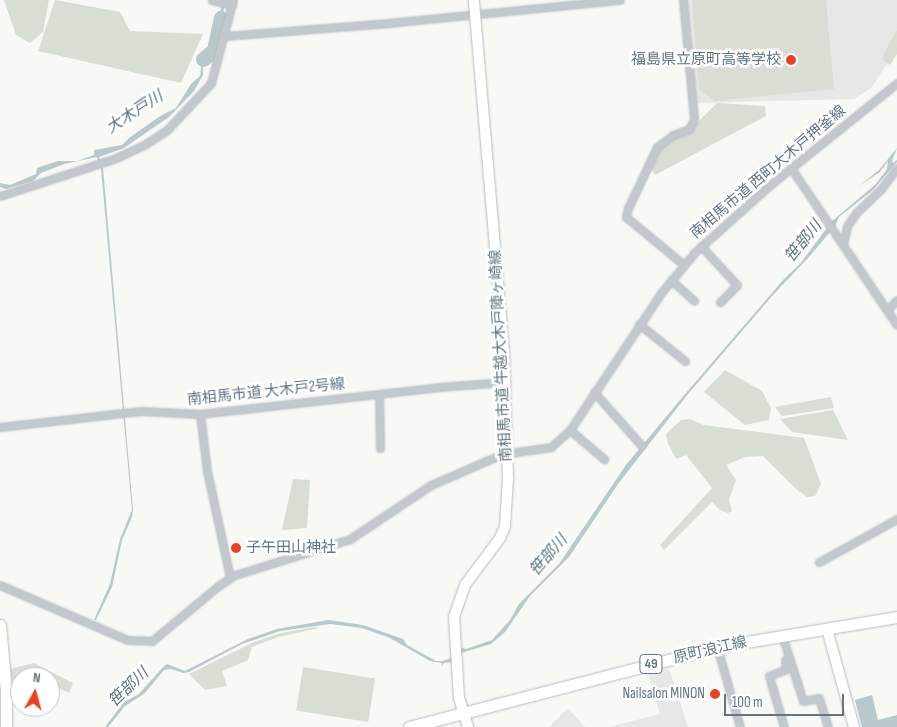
<!DOCTYPE html>
<html>
<head>
<meta charset="utf-8">
<style>
  body { margin:0 }
  #map { position:relative; width:897px; height:727px; overflow:hidden; background:#f8f8f5; font-family:"Sofia Sans Condensed","Noto Sans JP",sans-serif }
  div>[style] { position:absolute }
  .built>* { inset:0; background:#e6e8e6 }
  .green>* { inset:0; background:#d8ded4; transform-origin:0 0 }
  .water>* { inset:0; background:#b9c8cb }
  .river>* { height:15px; margin:-7.5px; padding:0 7.5px; transform-origin:7.5px; border-radius:7.5px; background:#b9c8cb }
  .roads { filter:drop-shadow(0 0 1px #b5bcc0) drop-shadow(0 0 1px #b5bcc0) }
  .street>* { height:7px; margin:-3.5px; padding:0 3.5px; transform-origin:3.5px; border-radius:3.5px; background:#c2c8cb }
  .secondary>* { height:10px; margin:-5px; padding:0 5px; transform-origin:5px; border-radius:5px; background:#fff }
  .primary>* { height:11px; margin:-5.5px; padding:0 5.5px; transform-origin:5.5px; border-radius:5.5px; background:#fff }
  .dots>* { width:14px; height:14px; translate:-50% -50%; box-sizing:border-box; border:2px solid #fff; border-radius:50% }
  span { translate:-50% -50%; white-space:nowrap; text-align:center; line-height:1.15; -webkit-text-stroke:5px #fff; paint-order:stroke }
  .shield-label span { padding:1px 4px; background:#fff; border:1px solid; border-radius:4px; -webkit-text-stroke-width:0 }
  .shield-label { font-size:14px; color:#617682; font-weight:700 }
  .poi-label { font-size:15px; color:#617682 }
  .right { translate:-100% -50%; text-align:right }
  .left { translate:0 -50%; text-align:left }
  .street-label { font-size:15px; color:#617682 }
  .water-label { font-size:16px; color:#5c767c; font-style:italic }
  .north { position:absolute; left:10px; top:667px; width:50px; height:50px; box-sizing:border-box; background:#fff; border:1px solid #c0c8cd; border-radius:50%; rotate:7deg; font-size:14px; font-weight:700; line-height:20px; text-align:center; color:#617682 }
  .north::after { content:''; display:block; margin:auto; width:18px; height:22px; background:#ee401f; clip-path:polygon(50% 0,100% 100%,50% 72%,0 100%) }
  .scale { position:absolute; left:724px; top:694px; width:120px; height:22px; box-sizing:border-box; border:2px solid #617682; border-top:0; padding-left:6px; font-size:15px; line-height:18px; white-space:nowrap; color:#617682; -webkit-text-stroke:4px #fff; paint-order:stroke }
</style>
</head>
<body>
<div id="map">
  <div class="built">
    <div style="clip-path:polygon(686px 0,897px 0,897px 49px,871px 88px,854px 99px,696px 103px)"></div>
    <div style="clip-path:polygon(669px 669px,688px 727px,609px 727px,660px 714px,648px 673px)"></div>
    <div style="clip-path:polygon(568px 708px,585px 727px,549px 727px)"></div>
  </div>
  <div class="green">
    <div style="clip-path:polygon(4px 0,49px 0,43px 32px,30px 43px,16px 35px)"></div>
    <div style="clip-path:polygon(55px 0,120px 12px,130px 31px,203px 34px,181px 83px,38px 51px)"></div>
    <div style="clip-path:polygon(692px 0,826px 0,834px 89px,716px 101px,699px 90px)"></div>
    <div style="clip-path:polygon(897px 30px,897px 54px,890px 65px,883px 60px,884px 53px)"></div>
    <div style="clip-path:polygon(717px 103px,765px 106px,766px 116px,655px 175px,650px 166px,658px 148px,667px 140px,689px 131px)"></div>
    <div style="clip-path:polygon(725px 370px,762px 391px,771px 408px,769px 420px,745px 425px,704px 392px)"></div>
    <div style="clip-path:polygon(831px 397px,834px 408px,782px 416px,775px 407px)"></div>
    <div style="clip-path:polygon(833px 410px,848px 440px,792px 432px,780px 419px)"></div>
    <div style="clip-path:polygon(690px 419px,704px 425px,804px 438px,821px 484px,815px 496px,807px 497px,796px 489px,763px 456px,745px 457px,726px 465px,736px 480px,729px 500px,732px 511px,728px 513px,720px 510px,712px 502px,664px 550px,660px 545px,712px 488px,686px 455px,676px 459px,668px 444px,666px 434px,681px 420px)"></div>
    <div style="clip-path:polygon(293px 479px,310px 480px,307px 528px,282px 530px)"></div>
    <div style="clip-path:polygon(315px 627px,319px 628px,278px 637px,252px 647px,248px 660px,222px 671px,227px 686px,205px 690px,189px 674px,254px 642px,281px 633px)"></div>
    <div style="clip-path:polygon(34px 663px,73px 683px,69px 693px,50px 684px,50px 677px,20px 677px,20px 681px,13px 685px,10px 669px)"></div>
    <div style="left:303px;top:667px;width:73px;height:44px;rotate:9deg"></div>
  </div>
  <div class="water">
    <div style="clip-path:polygon(223px 0,226px 0,213px 52px,203px 62px,203px 75px,194px 91px,169px 117px,124px 148px,99px 157px,103px 168px,133px 510px,132px 517px,122px 540px,112px 587px,96px 620px,94px 620px,110px 584px,120px 539px,132px 510px,101px 169px,97px 157px,64px 164px,41px 173px,33px 181px,6px 189px,0 187px,0 183px,10px 185px,36px 174px,37px 168px,58px 161px,77px 161px,94px 155px,94px 150px,122px 145px,129px 138px,160px 116px,176px 108px,191px 84px,200px 76px,202px 61px,211px 51px)"></div>
    <div style="clip-path:polygon(897px 148px,892px 161px,893px 163px,897px 160px,897px 162px,873px 190px,839px 217px,835px 226px,808px 258px,773px 295px,688px 394px,618px 484px,569px 557px,530px 596px,505px 632px,491px 644px,461px 653px,453px 662px,444px 663px,441px 667px,442px 663px,430px 661px,390px 638px,362px 628px,330px 624px,280px 631px,242px 644px,189px 672px,183px 673px,171px 669px,164px 670px,144px 694px,125px 706px,108px 727px,105px 727px,124px 702px,139px 694px,164px 666px,167px 664px,185px 671px,248px 639px,277px 629px,328px 620px,363px 625px,403px 639px,407px 645px,436px 661px,443px 661px,456px 656px,460px 647px,466px 649px,492px 640px,510px 620px,519px 604px,559px 564px,626px 465px,680px 400px,784px 279px,800px 264px,832px 221px,876px 184px,887px 169px,888px 161px,880px 172px,859px 186px,879px 170px)"></div>
    <div style="clip-path:polygon(872px 695px,878px 720px,897px 715px,897px 727px,862px 727px,855px 700px)"></div>
  </div>
  <div class="river">
    <div style="left:203px;top:59px;width:14px;rotate:-39deg"></div>
    <div style="left:214px;top:50px;width:33px;rotate:-78deg"></div>
  </div>
  <div class="roads">
    <div class="street">
      <div style="left:212px;top:0;width:21px;rotate:14deg"></div>
      <div style="left:683px;top:0;width:120px;rotate:84.7deg"></div>
      <div style="left:694px;top:119px;width:11px;rotate:117deg"></div>
      <div style="left:689px;top:129px;width:17px;rotate:159deg"></div>
      <div style="left:673px;top:135px;width:20px;rotate:143deg"></div>
      <div style="left:657px;top:147px;width:68px;rotate:115.4deg"></div>
      <div style="left:628px;top:208px;width:9px;rotate:103deg"></div>
      <div style="left:626px;top:217px;width:75px;rotate:39.6deg"></div>
      <div style="left:224px;top:36px;width:166px;rotate:-4.5deg"></div>
      <div style="left:389px;top:23px;width:232px;rotate:-5.7deg"></div>
      <div style="left:791px;top:168px;width:189px;rotate:56deg"></div>
      <div style="left:0;top:196px;width:122px;rotate:-18.1deg"></div>
      <div style="left:116px;top:158px;width:31px;rotate:-25deg"></div>
      <div style="left:144px;top:145px;width:27px;rotate:-33deg"></div>
      <div style="left:167px;top:130px;width:64px;rotate:-46.9deg"></div>
      <div style="left:211px;top:83px;width:86px;rotate:-75.2deg"></div>
      <div style="left:843px;top:244px;width:18px;rotate:-77deg"></div>
      <div style="left:847px;top:226px;width:16px;rotate:-55deg"></div>
      <div style="left:856px;top:213px;width:35px;rotate:-44deg"></div>
      <div style="left:881px;top:189px;width:26px;rotate:-53deg"></div>
      <div style="left:701px;top:246px;width:53px;rotate:47.3deg"></div>
      <div style="left:737px;top:285px;width:24px;rotate:135deg"></div>
      <div style="left:671px;top:280px;width:31px;rotate:42deg"></div>
      <div style="left:887px;top:310px;width:14px;rotate:-45deg"></div>
      <div style="left:639px;top:324px;width:59px;rotate:38.8deg"></div>
      <div style="left:594px;top:392px;width:71px;rotate:48.4deg"></div>
      <div style="left:379px;top:395px;width:53px;rotate:88.9deg"></div>
      <div style="left:200px;top:414px;width:57px;rotate:83deg"></div>
      <div style="left:207px;top:471px;width:108px;rotate:77.8deg"></div>
      <div style="left:0;top:427px;width:142px;rotate:-6.5deg"></div>
      <div style="left:141px;top:411px;width:59px;rotate:2.9deg"></div>
      <div style="left:200px;top:414px;width:241px;rotate:-6.4deg"></div>
      <div style="left:439px;top:387px;width:67px;rotate:-4.3deg"></div>
      <div style="left:570px;top:430px;width:45px;rotate:40.5deg"></div>
      <div style="left:819px;top:562px;width:89px;rotate:-28.9deg"></div>
      <div style="left:0;top:585px;width:139px;rotate:23.3deg"></div>
      <div style="left:128px;top:640px;width:24px;rotate:2deg"></div>
      <div style="left:152px;top:641px;width:86px;rotate:-39.8deg"></div>
      <div style="left:218px;top:586px;width:20px;rotate:-33deg"></div>
      <div style="left:235px;top:575px;width:121px;rotate:-17.4deg"></div>
      <div style="left:350px;top:539px;width:97px;rotate:-33.7deg"></div>
      <div style="left:431px;top:485px;width:60px;rotate:-23.6deg"></div>
      <div style="left:486px;top:461px;width:18px;rotate:-22deg"></div>
      <div style="left:503px;top:454px;width:49px;rotate:-8.3deg"></div>
      <div style="left:551px;top:447px;width:25px;rotate:-42deg"></div>
      <div style="left:570px;top:430px;width:164px;rotate:-56.4deg"></div>
      <div style="left:661px;top:293px;width:53px;rotate:-50.3deg"></div>
      <div style="left:695px;top:252px;width:101px;rotate:-41.8deg"></div>
      <div style="left:770px;top:185px;width:163px;rotate:-38.8deg"></div>
      <div style="left:782px;top:635px;width:69px;rotate:72.3deg"></div>
      <div style="left:803px;top:701px;width:16px;rotate:-11deg"></div>
      <div style="left:819px;top:698px;width:30px;rotate:73deg"></div>
      <div style="left:717px;top:647px;width:83px;rotate:74deg"></div>
      <div style="left:784px;top:727px;width:53px;rotate:-106.4deg"></div>
      <div style="left:769px;top:676px;width:18px;rotate:-22deg"></div>
      <div style="left:786px;top:669px;width:9px;rotate:-96deg"></div>
    </div>
    <div class="secondary">
      <div style="left:827px;top:629px;width:102px;rotate:74.6deg"></div>
      <div style="left:468px;top:727px;width:30px;rotate:-107deg"></div>
      <div style="left:459px;top:698px;width:81px;rotate:-93.5deg"></div>
      <div style="left:454px;top:617px;width:34px;rotate:-71deg"></div>
      <div style="left:465px;top:585px;width:59px;rotate:-53.3deg"></div>
      <div style="left:500px;top:538px;width:13px;rotate:-67deg"></div>
      <div style="left:505px;top:526px;width:48px;rotate:-86.4deg"></div>
      <div style="left:508px;top:478px;width:126px;rotate:-91.8deg"></div>
      <div style="left:504px;top:352px;width:353px;rotate:-94.9deg"></div>
    </div>
    <div class="primary">
      <div style="left:0;top:625px;width:66px;rotate:84.8deg"></div>
      <div style="left:6px;top:691px;width:36px;rotate:90deg"></div>
      <div style="left:409px;top:727px;width:323px;rotate:-14.5deg"></div>
      <div style="left:722px;top:646px;width:177px;rotate:-9.4deg"></div>
    </div>
  </div>
  <div class="dots">
    <div style="left:791px;top:60px;background:#ee401f"></div>
    <div style="left:236px;top:548px;background:#ee401f"></div>
    <div style="left:715px;top:694px;background:#ee401f"></div>
  </div>
  <div class="shield-label">
    <span style="left:651px;top:664px">49</span>
  </div>
  <div class="poi-label">
    <span class="right" style="left:781px;top:60px">福島県立原町高等学校</span>
    <span class="left" style="left:246px;top:548px">子午田山神社</span>
    <span class="right" style="left:705px;top:694px">Nailsalon MINON</span>
  </div>
  <div class="street-label">
    <span style="left:768px;top:172px;rotate:-40deg">南相馬市道 西町大木戸押釜線</span>
    <span style="left:501px;top:356px;rotate:-93deg">南相馬市道 牛越大木戸陣ヶ崎線</span>
    <span style="left:266px;top:392px;rotate:-6deg">南相馬市道 大木戸2号線</span>
    <span style="left:710px;top:650px;rotate:-13deg">原町浪江線</span>
  </div>
  <div class="water-label">
    <span style="left:135px;top:113px;rotate:-33deg">大木戸川</span>
    <span style="left:804px;top:242px;rotate:-51deg">笹部川</span>
    <span style="left:549px;top:556px;rotate:-49deg">笹部川</span>
    <span style="left:129px;top:688px;rotate:-44deg">笹部川</span>
  </div>
  <div class="north">N</div>
  <div class="scale">100 m</div>
</div>
</body>
</html>
